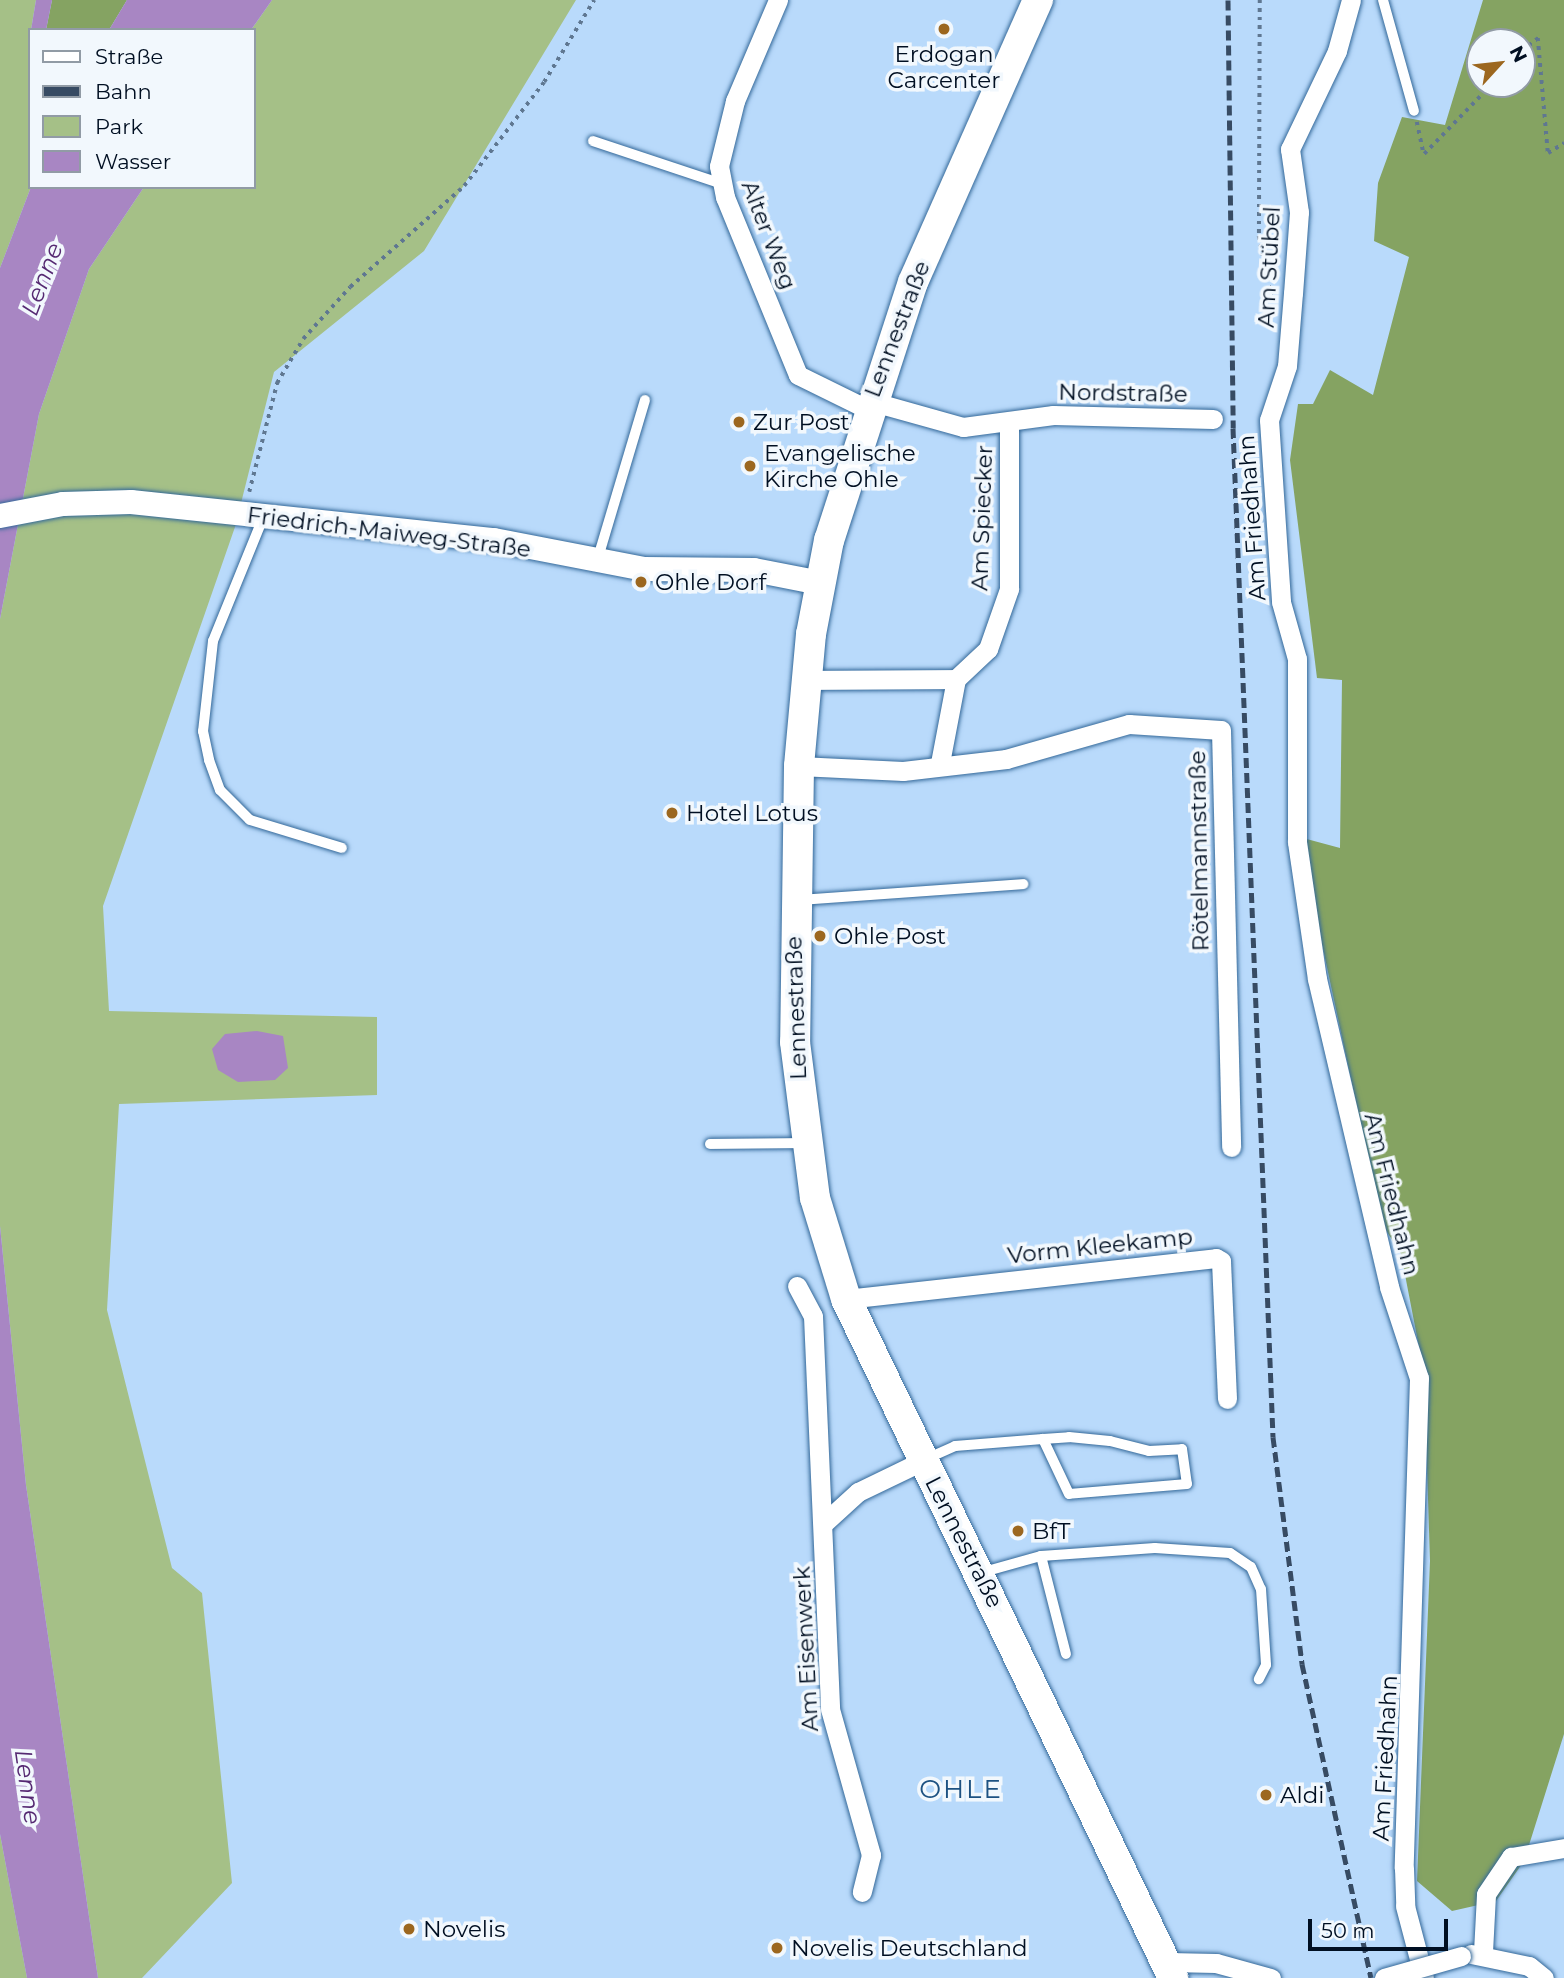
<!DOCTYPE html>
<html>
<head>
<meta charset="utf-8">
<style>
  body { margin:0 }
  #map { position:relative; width:1564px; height:1978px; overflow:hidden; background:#b9dafb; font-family:Montserrat,sans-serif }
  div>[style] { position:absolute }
  .green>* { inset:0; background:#a5c087 }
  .forest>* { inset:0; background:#85a362 }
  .water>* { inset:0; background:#a886c3 }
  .path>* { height:3.5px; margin-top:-1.75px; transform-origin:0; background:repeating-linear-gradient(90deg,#5f7791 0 3.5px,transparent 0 8.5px) }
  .roads { filter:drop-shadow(0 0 2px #336899) drop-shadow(0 0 2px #336899) }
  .service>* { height:10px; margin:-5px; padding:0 5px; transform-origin:5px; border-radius:5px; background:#fff }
  .minor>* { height:19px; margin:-9.5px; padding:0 9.5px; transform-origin:9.5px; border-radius:9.5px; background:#fff }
  .tertiary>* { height:24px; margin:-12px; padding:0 12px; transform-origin:12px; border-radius:12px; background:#fff }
  .primary>* { height:30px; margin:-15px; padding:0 15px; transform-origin:15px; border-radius:15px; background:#fff }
  .rail>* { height:5px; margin-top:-2.5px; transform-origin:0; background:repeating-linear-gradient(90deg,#374b63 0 10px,transparent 0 15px) }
  .bridges { filter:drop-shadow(0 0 2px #336899) drop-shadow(0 0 2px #336899) }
  .minor-bridge>* { height:19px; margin:-9.5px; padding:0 9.5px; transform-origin:9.5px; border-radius:9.5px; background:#fff }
  .dots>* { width:19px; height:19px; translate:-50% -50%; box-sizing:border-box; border:4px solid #f2f8fd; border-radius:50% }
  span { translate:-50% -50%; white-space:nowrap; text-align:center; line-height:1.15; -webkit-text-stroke:7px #f2f8fd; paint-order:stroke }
  .poi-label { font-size:23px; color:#000f22 }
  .left { translate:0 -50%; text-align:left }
  .street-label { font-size:23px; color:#000f22 }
  .water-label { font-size:24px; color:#552972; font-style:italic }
  .quarter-label { font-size:26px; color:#1d5282; letter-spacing:2px }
  .legend { position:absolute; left:28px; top:28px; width:228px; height:161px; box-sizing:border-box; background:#f2f8fd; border:2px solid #919ba5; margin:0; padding:9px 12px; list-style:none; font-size:21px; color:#000f22 }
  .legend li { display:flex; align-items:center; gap:14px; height:35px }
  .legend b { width:35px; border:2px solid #919ba5 }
  .north { position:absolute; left:1466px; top:28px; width:70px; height:70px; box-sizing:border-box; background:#f2f8fd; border:2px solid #919ba5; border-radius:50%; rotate:63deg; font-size:19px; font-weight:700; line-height:28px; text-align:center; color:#000f22 }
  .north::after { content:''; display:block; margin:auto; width:24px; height:32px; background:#9c671f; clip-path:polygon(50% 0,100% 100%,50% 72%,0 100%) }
  .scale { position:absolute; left:1308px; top:1919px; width:140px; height:32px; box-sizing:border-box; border:4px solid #000f22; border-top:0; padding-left:9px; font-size:21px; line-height:24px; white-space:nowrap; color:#000f22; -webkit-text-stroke:5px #f2f8fd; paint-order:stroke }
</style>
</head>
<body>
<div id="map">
  <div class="green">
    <div style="clip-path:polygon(0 0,36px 0,28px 48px,31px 187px,0 268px)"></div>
    <div style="clip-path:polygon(272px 0,576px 0,424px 251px,274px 372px,235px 527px,103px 906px,109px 1011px,377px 1017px,377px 1095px,119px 1104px,107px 1310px,172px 1568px,202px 1593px,232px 1883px,142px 1978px,98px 1978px,26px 1485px,0 1226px,0 619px,39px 414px,89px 269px,144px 187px,254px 187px,251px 30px)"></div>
    <div style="clip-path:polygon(0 1834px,27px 1978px,0 1978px)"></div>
  </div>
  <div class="forest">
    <div style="clip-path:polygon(52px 0,127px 0,109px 30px,46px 30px)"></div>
    <div style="clip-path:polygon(evenodd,1483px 0,1564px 0,1564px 1734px,1524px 1861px,1496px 1901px,1452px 1911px,1417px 1881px,1430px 1561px,1424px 1373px,1401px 1254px,1382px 1224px,1310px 888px,1303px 838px,1340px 848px,1342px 680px,1317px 678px,1290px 460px,1298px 404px,1313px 404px,1330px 370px,1373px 395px,1409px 257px,1374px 241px,1378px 183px,1402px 117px,1445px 125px,1483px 0,1480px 42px,1522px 42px,1522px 84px,1480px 84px,1480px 42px)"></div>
  </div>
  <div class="water">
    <div style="clip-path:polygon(36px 0,52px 0,46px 30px,31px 30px)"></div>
    <div style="clip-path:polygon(127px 0,272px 0,251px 30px,109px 30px)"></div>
    <div style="clip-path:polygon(31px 187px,144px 187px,89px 269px,39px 414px,0 619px,0 268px)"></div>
    <div style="clip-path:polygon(257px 1031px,283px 1036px,288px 1068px,275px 1080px,238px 1082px,218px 1070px,212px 1049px,225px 1034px)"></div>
    <div style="clip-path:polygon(0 1226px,26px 1485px,98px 1978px,27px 1978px,0 1834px)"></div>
  </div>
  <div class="path">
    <div style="left:1260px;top:0;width:236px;rotate:90.2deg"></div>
    <div style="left:1259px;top:236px;width:65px;rotate:78.5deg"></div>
    <div style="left:1522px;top:51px;width:21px;rotate:-39deg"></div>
    <div style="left:1538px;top:38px;width:115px;rotate:85deg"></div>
    <div style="left:1548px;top:153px;width:19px;rotate:-32deg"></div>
    <div style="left:1417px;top:122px;width:33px;rotate:78deg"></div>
    <div style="left:1424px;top:154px;width:98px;rotate:-45.8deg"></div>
    <div style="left:249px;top:492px;width:113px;rotate:-75.6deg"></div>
    <div style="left:277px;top:383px;width:51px;rotate:-59.4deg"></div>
    <div style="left:303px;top:339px;width:70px;rotate:-47.9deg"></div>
    <div style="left:350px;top:287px;width:152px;rotate:-41.5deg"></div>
    <div style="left:464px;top:186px;width:131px;rotate:-52.4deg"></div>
    <div style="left:544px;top:82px;width:96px;rotate:-58.6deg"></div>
  </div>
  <div class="roads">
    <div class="service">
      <div style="left:1383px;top:0;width:115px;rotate:74.4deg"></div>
      <div style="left:593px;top:141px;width:136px;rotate:18.4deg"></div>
      <div style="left:263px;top:518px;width:133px;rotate:112.1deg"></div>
      <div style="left:213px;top:641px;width:91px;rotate:96.3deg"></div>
      <div style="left:203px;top:731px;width:30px;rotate:78deg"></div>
      <div style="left:209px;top:760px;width:32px;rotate:70deg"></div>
      <div style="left:220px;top:790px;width:42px;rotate:45deg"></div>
      <div style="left:250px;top:820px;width:96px;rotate:16.9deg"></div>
      <div style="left:597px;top:561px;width:168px;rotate:-73.4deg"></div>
      <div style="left:801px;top:900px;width:223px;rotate:-4.1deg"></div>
      <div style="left:710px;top:1144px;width:94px;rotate:-0.6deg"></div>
      <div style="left:926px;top:1459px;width:32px;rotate:-24deg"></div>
      <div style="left:955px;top:1446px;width:88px;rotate:-4.5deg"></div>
      <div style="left:1043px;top:1439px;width:26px;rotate:-4deg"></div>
      <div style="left:1069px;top:1437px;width:41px;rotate:5.6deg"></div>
      <div style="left:1110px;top:1441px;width:40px;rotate:14.4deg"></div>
      <div style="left:1149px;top:1451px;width:33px;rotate:-3deg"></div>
      <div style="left:1182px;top:1449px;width:35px;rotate:82deg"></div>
      <div style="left:1187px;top:1484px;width:118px;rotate:175.2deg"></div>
      <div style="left:1069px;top:1494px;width:61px;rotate:-115.3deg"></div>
      <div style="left:1041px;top:1556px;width:101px;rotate:75.7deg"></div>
      <div style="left:980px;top:1573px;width:63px;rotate:-15.6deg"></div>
      <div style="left:1041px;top:1556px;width:114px;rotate:-4deg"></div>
      <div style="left:1155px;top:1548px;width:75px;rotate:3.8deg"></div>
      <div style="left:1230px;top:1553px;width:25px;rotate:34deg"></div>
      <div style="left:1251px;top:1567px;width:24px;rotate:66deg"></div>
      <div style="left:1261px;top:1589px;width:76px;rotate:86.2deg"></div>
      <div style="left:1266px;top:1665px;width:16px;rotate:117deg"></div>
    </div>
    <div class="minor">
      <div style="left:778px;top:0;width:110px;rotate:113.1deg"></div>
      <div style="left:735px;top:101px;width:67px;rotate:103.8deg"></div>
      <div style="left:719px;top:166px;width:32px;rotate:79deg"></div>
      <div style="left:725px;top:197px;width:192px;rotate:67.7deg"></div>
      <div style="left:798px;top:375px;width:77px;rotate:26.2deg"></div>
      <div style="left:1351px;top:0;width:53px;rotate:105.4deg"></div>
      <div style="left:1337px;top:51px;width:109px;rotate:115.6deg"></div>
      <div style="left:1290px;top:149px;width:64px;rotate:81.9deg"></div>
      <div style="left:1299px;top:212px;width:81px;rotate:94.2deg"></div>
      <div style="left:1293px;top:293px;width:73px;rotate:94.7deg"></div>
      <div style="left:1287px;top:366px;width:57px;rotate:108.4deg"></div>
      <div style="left:1269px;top:420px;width:182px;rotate:86.2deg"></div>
      <div style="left:1281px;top:602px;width:59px;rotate:74.3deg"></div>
      <div style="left:1297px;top:659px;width:183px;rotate:90deg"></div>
      <div style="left:1297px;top:842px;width:138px;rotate:81.7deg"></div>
      <div style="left:1317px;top:979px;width:316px;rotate:76.8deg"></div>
      <div style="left:1389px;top:1287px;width:96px;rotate:71.8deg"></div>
      <div style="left:1419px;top:1378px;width:490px;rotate:91.8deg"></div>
      <div style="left:1404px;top:1868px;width:38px;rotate:88deg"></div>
      <div style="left:1405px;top:1906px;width:74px;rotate:75.2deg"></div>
      <div style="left:870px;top:401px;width:97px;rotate:15.6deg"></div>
      <div style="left:963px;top:427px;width:91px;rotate:-7.6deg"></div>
      <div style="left:1053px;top:415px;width:160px;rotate:1.4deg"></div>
      <div style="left:806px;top:680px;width:150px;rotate:-0.4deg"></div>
      <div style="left:940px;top:763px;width:86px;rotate:-79.2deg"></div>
      <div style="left:956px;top:679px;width:44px;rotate:-43.2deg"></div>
      <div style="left:988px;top:649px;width:64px;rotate:-70.7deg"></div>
      <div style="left:1009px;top:589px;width:165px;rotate:-90deg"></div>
      <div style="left:799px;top:766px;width:104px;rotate:2.8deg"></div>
      <div style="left:903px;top:771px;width:104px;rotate:-6.6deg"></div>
      <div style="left:1006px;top:759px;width:128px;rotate:-15.9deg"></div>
      <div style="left:1129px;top:724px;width:92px;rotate:3.7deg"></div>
      <div style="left:1221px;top:730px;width:417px;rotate:88.6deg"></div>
      <div style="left:797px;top:1286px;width:34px;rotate:62deg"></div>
      <div style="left:813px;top:1316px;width:393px;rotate:87.5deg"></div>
      <div style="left:830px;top:1709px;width:152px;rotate:74.3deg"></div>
      <div style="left:871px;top:1855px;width:38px;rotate:104deg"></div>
      <div style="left:846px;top:1299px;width:372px;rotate:-6.3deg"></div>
      <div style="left:1216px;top:1258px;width:6px;rotate:31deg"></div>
      <div style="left:1221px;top:1261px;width:138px;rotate:87.5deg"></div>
      <div style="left:824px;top:1523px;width:46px;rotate:-42.4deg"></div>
      <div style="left:858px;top:1492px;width:71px;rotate:-25.8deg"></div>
      <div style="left:1483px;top:1952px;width:58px;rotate:-87deg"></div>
      <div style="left:1486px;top:1894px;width:45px;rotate:-56deg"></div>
      <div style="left:1511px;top:1857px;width:54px;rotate:-9.6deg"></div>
      <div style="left:1471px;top:1954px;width:59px;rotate:11.7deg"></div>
      <div style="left:1529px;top:1966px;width:19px;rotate:39deg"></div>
      <div style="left:1168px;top:1962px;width:48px;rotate:1.2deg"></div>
      <div style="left:1216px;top:1963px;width:57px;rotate:15.3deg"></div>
    </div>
    <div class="tertiary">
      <div style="left:0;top:516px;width:64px;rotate:-10.8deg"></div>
      <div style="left:63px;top:504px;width:68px;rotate:-1.7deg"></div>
      <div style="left:131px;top:502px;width:365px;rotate:6deg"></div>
      <div style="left:494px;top:540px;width:153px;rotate:10.9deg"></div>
      <div style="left:644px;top:569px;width:110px;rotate:0.5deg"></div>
      <div style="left:754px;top:570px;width:67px;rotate:11.1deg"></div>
    </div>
    <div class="primary">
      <div style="left:1038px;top:0;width:308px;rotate:113.9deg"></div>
      <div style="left:913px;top:282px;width:271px;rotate:108deg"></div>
      <div style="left:829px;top:540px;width:96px;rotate:100.8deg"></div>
      <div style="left:811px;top:634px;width:133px;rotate:95.2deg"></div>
      <div style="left:799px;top:766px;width:276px;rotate:90.8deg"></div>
      <div style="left:795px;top:1042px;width:157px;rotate:82.7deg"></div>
      <div style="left:815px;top:1198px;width:106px;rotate:72.9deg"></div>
      <div style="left:846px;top:1299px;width:754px;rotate:64.28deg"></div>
    </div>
  </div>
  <div class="rail">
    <div style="left:1228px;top:0;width:428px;rotate:89.3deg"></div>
    <div style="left:1233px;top:428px;width:1010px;rotate:87.73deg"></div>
    <div style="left:1273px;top:1437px;width:229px;rotate:82.7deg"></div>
    <div style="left:1302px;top:1664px;width:321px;rotate:77.6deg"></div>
  </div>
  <div class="bridges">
    <div class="minor-bridge">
      <div style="left:1384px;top:1978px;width:80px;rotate:-15.9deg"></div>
    </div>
  </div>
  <div class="dots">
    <div style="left:944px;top:29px;background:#9c671f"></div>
    <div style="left:739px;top:422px;background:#9c671f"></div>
    <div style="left:750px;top:466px;background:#9c671f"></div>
    <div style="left:641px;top:582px;background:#9c671f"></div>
    <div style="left:672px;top:813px;background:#9c671f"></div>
    <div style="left:820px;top:936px;background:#9c671f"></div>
    <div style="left:1018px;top:1531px;background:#9c671f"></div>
    <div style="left:1266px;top:1795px;background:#9c671f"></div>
    <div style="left:409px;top:1929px;background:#9c671f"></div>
    <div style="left:777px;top:1948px;background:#9c671f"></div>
  </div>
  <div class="poi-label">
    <span style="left:944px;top:67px">Erdogan<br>Carcenter</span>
    <span class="left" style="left:753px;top:422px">Zur Post</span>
    <span class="left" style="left:764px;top:466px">Evangelische<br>Kirche Ohle</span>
    <span class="left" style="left:655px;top:582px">Ohle Dorf</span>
    <span class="left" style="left:686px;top:813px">Hotel Lotus</span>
    <span class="left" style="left:834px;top:936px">Ohle Post</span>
    <span class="left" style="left:1032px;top:1531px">BfT</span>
    <span class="left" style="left:1280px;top:1795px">Aldi</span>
    <span class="left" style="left:423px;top:1929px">Novelis</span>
    <span class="left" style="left:791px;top:1948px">Novelis Deutschland</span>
  </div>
  <div class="street-label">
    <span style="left:769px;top:235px;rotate:69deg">Alter Weg</span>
    <span style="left:1269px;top:267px;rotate:-87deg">Am Stübel</span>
    <span style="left:897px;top:329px;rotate:-69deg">Lennestraße</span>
    <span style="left:1123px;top:393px;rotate:1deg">Nordstraße</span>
    <span style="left:982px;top:518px;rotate:-88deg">Am Spiecker</span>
    <span style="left:1252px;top:518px;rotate:-94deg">Am Friedhahn</span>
    <span style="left:389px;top:532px;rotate:7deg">Friedrich-Maiweg-Straße</span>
    <span style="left:1199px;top:851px;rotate:-91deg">Rötelmannstraße</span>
    <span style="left:796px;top:1008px;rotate:-92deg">Lennestraße</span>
    <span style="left:1392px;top:1194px;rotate:76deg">Am Friedhahn</span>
    <span style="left:1100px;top:1246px;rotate:-6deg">Vorm Kleekamp</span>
    <span style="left:964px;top:1542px;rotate:63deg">Lennestraße</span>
    <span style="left:806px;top:1649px;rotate:-93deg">Am Eisenwerk</span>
    <span style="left:1385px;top:1758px;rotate:-87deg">Am Friedhahn</span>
  </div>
  <div class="water-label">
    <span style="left:42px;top:279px;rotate:-69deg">Lenne</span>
    <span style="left:28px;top:1787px;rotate:82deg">Lenne</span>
  </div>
  <div class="quarter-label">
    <span style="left:961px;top:1790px">OHLE</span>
  </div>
  <ul class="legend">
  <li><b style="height:9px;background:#fff"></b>Straße</li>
  <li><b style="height:9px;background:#374b63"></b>Bahn</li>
  <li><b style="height:19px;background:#a5c087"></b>Park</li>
  <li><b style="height:19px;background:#a886c3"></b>Wasser</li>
  </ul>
  <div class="north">N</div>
  <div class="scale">50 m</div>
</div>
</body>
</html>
